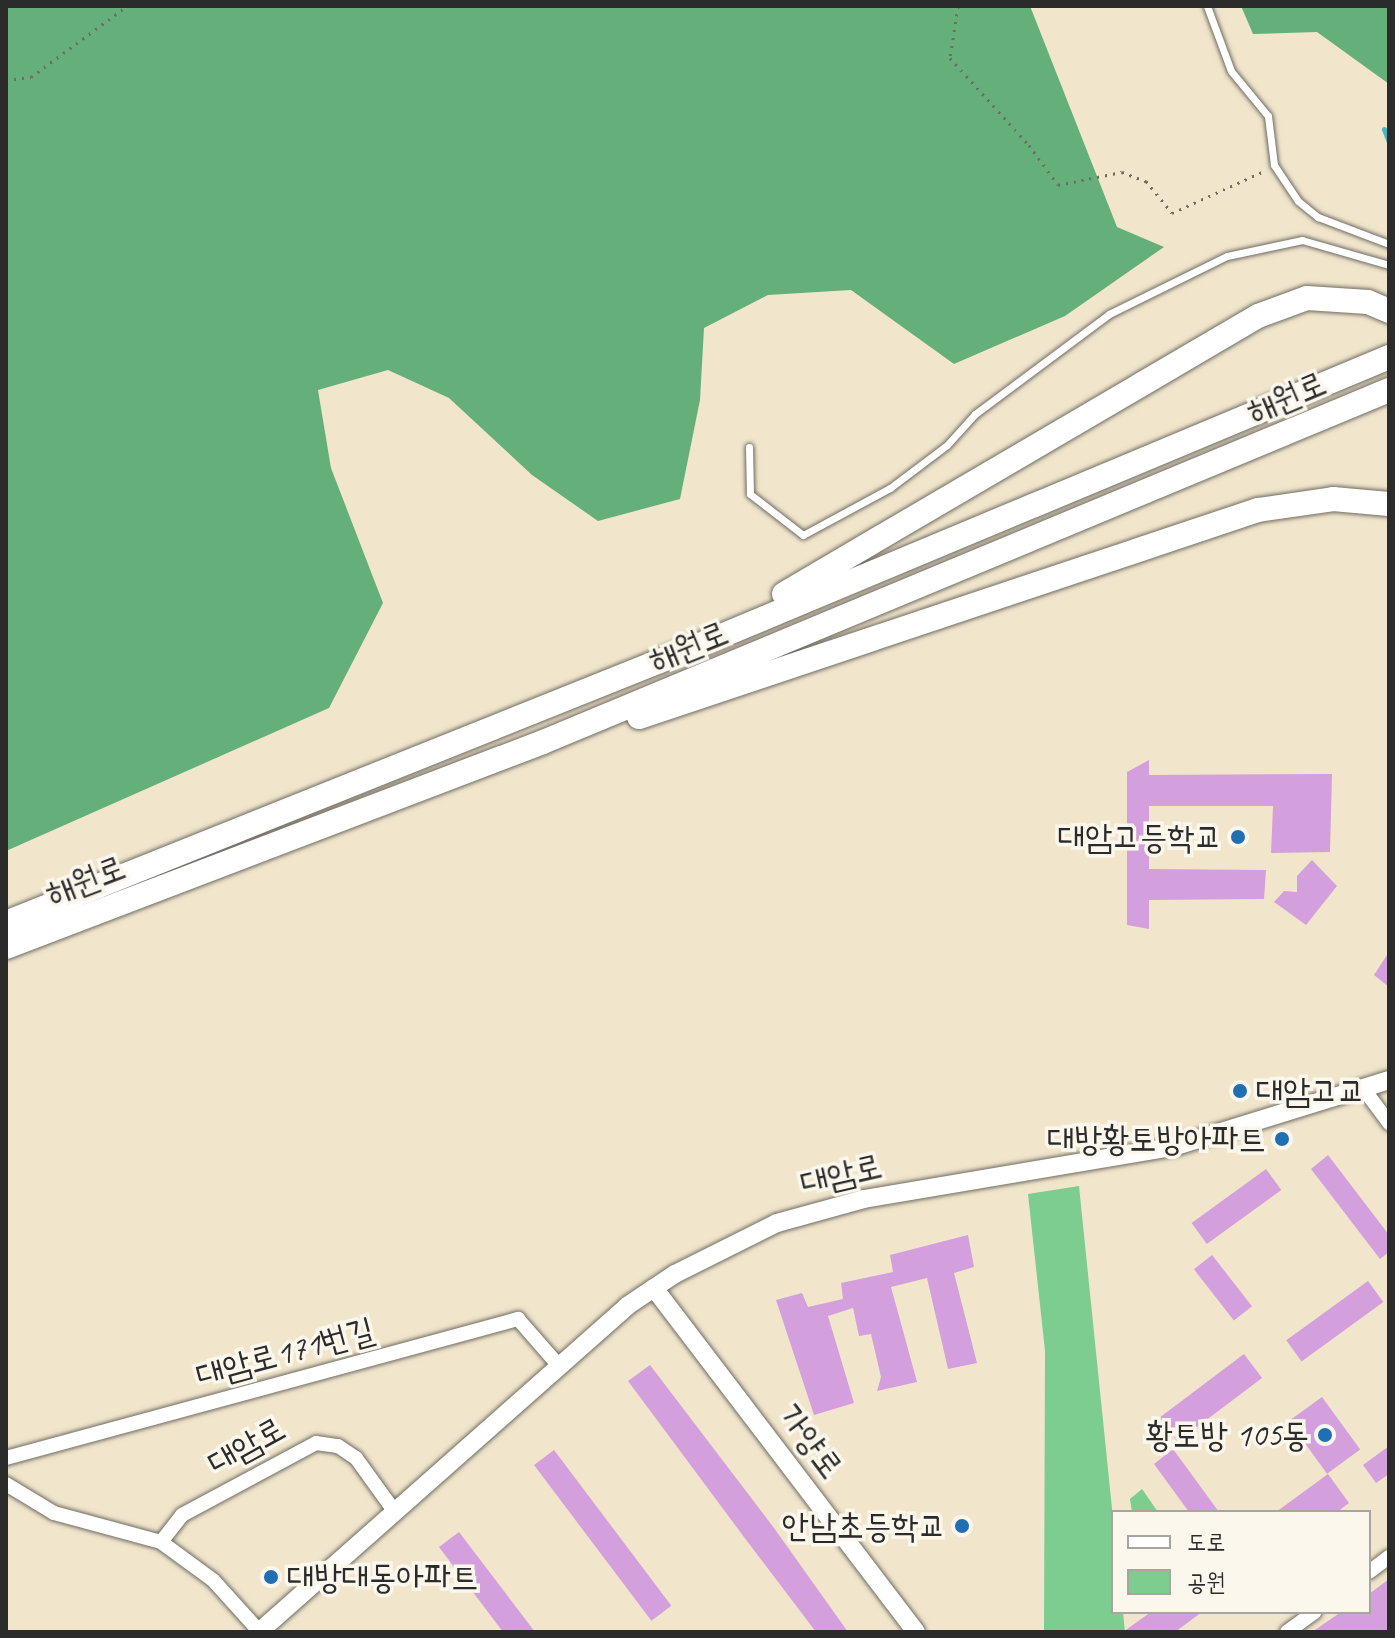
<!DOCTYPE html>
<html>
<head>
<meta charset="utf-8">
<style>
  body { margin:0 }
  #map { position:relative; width:1395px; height:1638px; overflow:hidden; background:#f1e6cc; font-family:Caveat,"Poor Story",sans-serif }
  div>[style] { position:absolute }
  .green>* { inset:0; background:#7ccd8f }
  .forest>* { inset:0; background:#65b07a }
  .stream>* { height:5px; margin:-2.5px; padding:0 2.5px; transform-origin:2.5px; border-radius:2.5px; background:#49b4c6 }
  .building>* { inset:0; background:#d39fdc; transform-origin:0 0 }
  .path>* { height:3px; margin-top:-1.5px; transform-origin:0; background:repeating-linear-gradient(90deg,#706c63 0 2px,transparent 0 8px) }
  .roads { filter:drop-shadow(0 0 2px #706c63) drop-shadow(0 0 2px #706c63) }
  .lane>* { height:7px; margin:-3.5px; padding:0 3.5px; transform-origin:3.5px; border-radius:3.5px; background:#fff }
  .street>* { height:14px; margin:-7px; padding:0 7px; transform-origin:7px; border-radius:7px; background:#fff }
  .secondary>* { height:18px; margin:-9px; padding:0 9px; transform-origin:9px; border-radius:9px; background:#fff }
  .highway>* { height:24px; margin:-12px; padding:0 12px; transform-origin:12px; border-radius:12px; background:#fff }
  .dots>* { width:22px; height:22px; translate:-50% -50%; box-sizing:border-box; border:4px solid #fbf7ec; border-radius:50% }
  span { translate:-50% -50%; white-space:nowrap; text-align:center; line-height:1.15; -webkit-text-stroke:7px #fbf7ec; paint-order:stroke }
  .street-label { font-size:34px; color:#2b2b2b }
  .poi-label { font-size:34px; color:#2b2b2b }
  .right { translate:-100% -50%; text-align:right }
  .left { translate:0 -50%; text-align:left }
  .frame { position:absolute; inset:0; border:8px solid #2b2b2b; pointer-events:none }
  .legend { position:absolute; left:1111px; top:1510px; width:260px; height:104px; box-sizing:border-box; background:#fbf7ec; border:2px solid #a8a59f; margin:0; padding:10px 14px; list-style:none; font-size:24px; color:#2b2b2b }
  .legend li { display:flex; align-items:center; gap:16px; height:40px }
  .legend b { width:40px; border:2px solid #a8a59f }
</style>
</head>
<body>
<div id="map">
  <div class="green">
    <div style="clip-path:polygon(1079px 1186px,1113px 1518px,1113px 1612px,1123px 1612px,1125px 1632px,1044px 1632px,1045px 1351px,1028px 1194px)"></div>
    <div style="clip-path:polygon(1142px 1489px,1158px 1512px,1132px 1512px,1130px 1499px)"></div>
  </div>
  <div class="forest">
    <div style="clip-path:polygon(6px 6px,1030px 6px,1117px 227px,1164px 247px,1065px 316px,954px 364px,851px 290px,768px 295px,704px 328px,700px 400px,680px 499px,598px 521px,532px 475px,449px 398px,388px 370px,318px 390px,331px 468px,383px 603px,329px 708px,6px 851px)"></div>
    <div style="clip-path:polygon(1241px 6px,1389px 6px,1389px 84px,1317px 32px,1253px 34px)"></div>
  </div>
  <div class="stream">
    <div style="left:1384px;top:129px;width:14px;rotate:69deg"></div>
  </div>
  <div class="building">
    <div style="clip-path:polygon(1149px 760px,1149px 775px,1332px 774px,1330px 852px,1271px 853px,1273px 806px,1149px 806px,1149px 869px,1266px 870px,1264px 899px,1149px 900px,1149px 929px,1127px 925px,1127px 772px)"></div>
    <div style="clip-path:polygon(1312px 860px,1337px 886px,1306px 925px,1274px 902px,1284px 891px,1297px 892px,1297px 876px)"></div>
    <div style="clip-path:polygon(1389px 952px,1389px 987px,1374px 975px)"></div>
    <div style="clip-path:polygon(1328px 1155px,1389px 1235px,1389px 1252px,1380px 1259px,1311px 1169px)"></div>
    <div style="left:1266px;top:1169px;width:26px;height:92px;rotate:54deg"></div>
    <div style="clip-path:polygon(968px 1235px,974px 1267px,954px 1273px,977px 1363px,948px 1369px,927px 1278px,891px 1287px,917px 1382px,877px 1391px,881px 1377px,871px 1334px,859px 1336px,853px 1308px,828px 1316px,854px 1403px,814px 1415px,776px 1300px,802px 1293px,808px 1307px,843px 1299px,841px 1283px,893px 1272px,890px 1255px)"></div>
    <div style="left:1212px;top:1255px;width:65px;height:23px;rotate:52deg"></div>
    <div style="left:1368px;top:1281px;width:26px;height:101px;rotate:54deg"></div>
    <div style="left:1244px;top:1354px;width:30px;height:106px;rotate:53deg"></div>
    <div style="clip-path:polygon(650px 1365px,774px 1528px,848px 1632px,816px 1632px,744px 1537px,628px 1381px)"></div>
    <div style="left:1322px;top:1397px;width:65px;height:41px;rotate:54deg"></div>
    <div style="clip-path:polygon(1389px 1446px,1389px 1474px,1376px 1483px,1363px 1465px)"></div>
    <div style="clip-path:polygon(1173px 1449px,1219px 1512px,1189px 1512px,1154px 1464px)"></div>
    <div style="left:554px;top:1450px;width:195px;height:25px;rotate:53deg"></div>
    <div style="clip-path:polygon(1328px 1474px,1349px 1503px,1337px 1512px,1276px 1512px)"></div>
    <div style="clip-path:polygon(459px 1532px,535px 1632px,503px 1632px,439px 1547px)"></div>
    <div style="clip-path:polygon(1389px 1579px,1389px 1632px,1312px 1632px,1341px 1612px,1369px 1612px,1369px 1594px)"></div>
    <div style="clip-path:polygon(1151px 1612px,1202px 1612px,1175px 1632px,1123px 1632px)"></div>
  </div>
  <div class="path">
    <div style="left:958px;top:6px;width:53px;rotate:98.7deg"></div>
    <div style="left:950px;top:58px;width:118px;rotate:47.8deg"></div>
    <div style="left:1029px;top:145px;width:49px;rotate:54.1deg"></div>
    <div style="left:1058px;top:185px;width:65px;rotate:-11.5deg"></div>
    <div style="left:1122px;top:172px;width:26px;rotate:21deg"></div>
    <div style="left:1146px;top:181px;width:41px;rotate:50.9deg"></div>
    <div style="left:1172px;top:213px;width:101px;rotate:-24.5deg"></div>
    <div style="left:6px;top:80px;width:25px;rotate:-7deg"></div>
    <div style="left:31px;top:77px;width:119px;rotate:-36.5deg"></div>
  </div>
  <div class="roads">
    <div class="lane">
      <div style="left:1207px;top:6px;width:69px;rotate:69.7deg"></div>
      <div style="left:1231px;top:71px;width:58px;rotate:50.6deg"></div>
      <div style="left:1268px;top:116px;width:49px;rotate:83deg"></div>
      <div style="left:1274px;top:165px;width:43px;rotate:56.3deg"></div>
      <div style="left:1298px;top:201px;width:26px;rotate:39deg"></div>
      <div style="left:1318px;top:217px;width:76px;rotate:20.8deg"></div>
      <div style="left:749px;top:447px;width:47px;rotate:88.8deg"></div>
      <div style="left:750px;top:494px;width:67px;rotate:37.7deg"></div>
      <div style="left:803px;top:535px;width:99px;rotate:-28.4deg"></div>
      <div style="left:890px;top:488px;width:71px;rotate:-37deg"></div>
      <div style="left:947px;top:445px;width:42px;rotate:-47.9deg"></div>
      <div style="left:975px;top:414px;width:167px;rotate:-36.7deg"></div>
      <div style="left:1109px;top:314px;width:131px;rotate:-26.2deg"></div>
      <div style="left:1227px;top:256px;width:77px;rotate:-12deg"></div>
      <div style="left:1302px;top:240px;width:91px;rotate:16deg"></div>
    </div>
    <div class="street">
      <div style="left:1363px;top:1088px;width:44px;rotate:53.4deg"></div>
      <div style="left:6px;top:1458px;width:531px;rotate:-15.19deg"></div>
      <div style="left:518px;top:1319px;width:62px;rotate:48.9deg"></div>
      <div style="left:6px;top:1484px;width:56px;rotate:31.1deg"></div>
      <div style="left:54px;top:1513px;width:111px;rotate:15.2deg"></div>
      <div style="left:161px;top:1542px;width:64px;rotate:36.2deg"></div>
      <div style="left:213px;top:1580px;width:70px;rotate:47.9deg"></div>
      <div style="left:161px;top:1542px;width:34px;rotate:-52deg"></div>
      <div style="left:182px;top:1515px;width:152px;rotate:-28.2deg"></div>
      <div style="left:316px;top:1443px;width:22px;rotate:8deg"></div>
      <div style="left:338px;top:1446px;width:22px;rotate:34deg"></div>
      <div style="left:356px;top:1458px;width:67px;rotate:54.2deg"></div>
      <div style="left:1369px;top:1572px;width:25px;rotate:-37deg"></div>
      <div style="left:1287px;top:1632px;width:34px;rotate:-36deg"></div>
    </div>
    <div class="secondary">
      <div style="left:654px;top:1288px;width:432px;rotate:52.7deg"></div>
      <div style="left:259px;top:1632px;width:492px;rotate:-41.5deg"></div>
      <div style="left:627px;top:1306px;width:58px;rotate:-33.7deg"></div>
      <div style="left:675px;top:1274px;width:114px;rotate:-26.6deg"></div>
      <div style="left:777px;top:1223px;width:90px;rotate:-15.4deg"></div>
      <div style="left:864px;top:1199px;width:316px;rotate:-9.6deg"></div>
      <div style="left:1176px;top:1146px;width:223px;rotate:-17.2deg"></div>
    </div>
    <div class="highway">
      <div style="left:784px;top:594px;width:550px;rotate:-30.39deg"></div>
      <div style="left:1258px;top:316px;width:52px;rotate:-20.2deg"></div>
      <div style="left:1307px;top:298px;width:61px;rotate:3.8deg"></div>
      <div style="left:1368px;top:302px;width:23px;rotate:23deg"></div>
      <div style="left:639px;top:717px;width:653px;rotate:-18.49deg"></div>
      <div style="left:1258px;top:510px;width:76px;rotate:-8.3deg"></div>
      <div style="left:1333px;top:499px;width:56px;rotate:5.1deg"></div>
      <div style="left:6px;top:923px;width:737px;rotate:-21.83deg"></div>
      <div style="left:690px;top:649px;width:758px;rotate:-22.67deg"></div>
      <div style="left:6px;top:947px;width:575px;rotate:-20.89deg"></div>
      <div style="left:543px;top:742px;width:916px;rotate:-22.59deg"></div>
    </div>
  </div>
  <div class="dots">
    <div style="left:1238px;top:837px;background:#1f6fb2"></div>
    <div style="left:1240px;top:1091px;background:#1f6fb2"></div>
    <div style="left:1282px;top:1139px;background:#1f6fb2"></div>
    <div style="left:1325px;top:1435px;background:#1f6fb2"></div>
    <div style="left:962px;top:1526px;background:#1f6fb2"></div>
    <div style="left:271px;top:1577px;background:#1f6fb2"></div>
  </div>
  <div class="street-label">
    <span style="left:1286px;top:397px;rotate:-23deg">해원로</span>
    <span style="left:688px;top:646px;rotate:-22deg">해원로</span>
    <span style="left:85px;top:880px;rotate:-21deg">해원로</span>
    <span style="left:841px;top:1174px;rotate:-13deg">대암로</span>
    <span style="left:285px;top:1352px;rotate:-15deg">대암로171번길</span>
    <span style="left:811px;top:1441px;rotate:53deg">가양로</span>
    <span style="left:246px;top:1445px;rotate:-29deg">대암로</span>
  </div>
  <div class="poi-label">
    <span class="right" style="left:1222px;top:837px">대암고등학교</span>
    <span class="left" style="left:1256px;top:1091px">대암고교</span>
    <span class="right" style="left:1266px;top:1139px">대방황토방아파트</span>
    <span class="right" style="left:1309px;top:1435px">황토방 105동</span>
    <span class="right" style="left:946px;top:1526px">안남초등학교</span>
    <span class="left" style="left:287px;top:1577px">대방대동아파트</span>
  </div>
  <div class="frame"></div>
  <ul class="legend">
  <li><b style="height:10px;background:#fff"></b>도로</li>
  <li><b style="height:22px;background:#7ccd8f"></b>공원</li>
  </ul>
</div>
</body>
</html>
